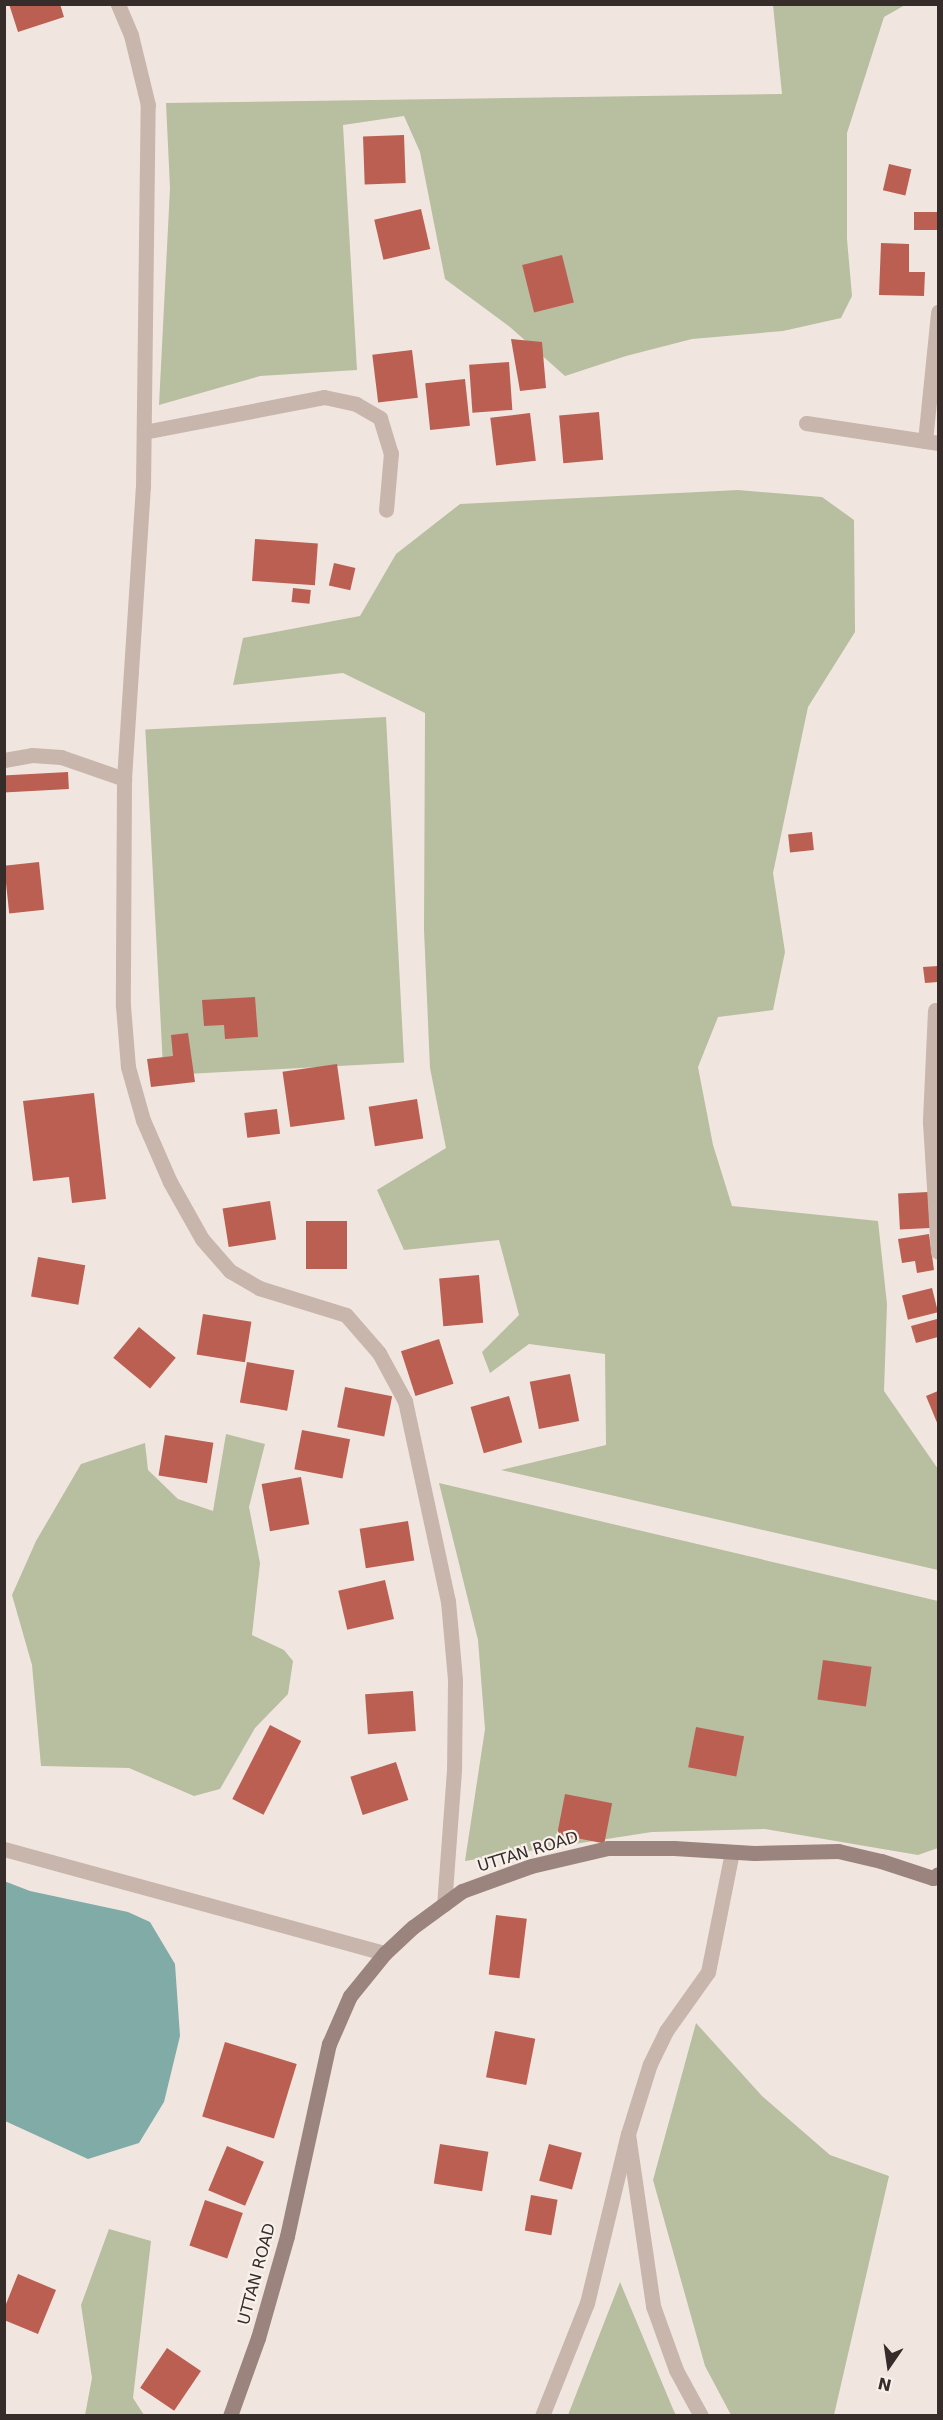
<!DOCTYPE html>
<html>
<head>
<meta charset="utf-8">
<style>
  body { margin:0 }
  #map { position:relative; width:943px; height:2420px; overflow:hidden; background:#f0e6df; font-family:"DejaVu Sans",sans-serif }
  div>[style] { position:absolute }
  .green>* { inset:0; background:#b8bea0; transform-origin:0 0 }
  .water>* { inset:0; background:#80aba7 }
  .building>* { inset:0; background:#bb5f52; transform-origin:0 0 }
  .service>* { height:15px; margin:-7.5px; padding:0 7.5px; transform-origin:7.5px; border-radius:7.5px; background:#c8b5ab }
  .minor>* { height:15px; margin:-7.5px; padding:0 7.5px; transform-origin:7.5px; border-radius:7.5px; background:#c8b5ab }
  .secondary>* { height:15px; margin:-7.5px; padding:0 7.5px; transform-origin:7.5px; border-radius:7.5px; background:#9b847d }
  span { translate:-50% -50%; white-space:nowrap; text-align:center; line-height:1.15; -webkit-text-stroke:4.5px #f8f0eb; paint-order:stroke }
  .street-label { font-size:16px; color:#362c2a }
  .frame { position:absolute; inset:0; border:6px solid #362c2a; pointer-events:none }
  .north { position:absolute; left:859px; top:2336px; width:60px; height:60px; -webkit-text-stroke:4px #f8f0eb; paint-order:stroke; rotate:193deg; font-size:16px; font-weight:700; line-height:24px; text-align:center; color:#362c2a }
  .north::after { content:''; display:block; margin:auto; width:21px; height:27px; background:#362c2a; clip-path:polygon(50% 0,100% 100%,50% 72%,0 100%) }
</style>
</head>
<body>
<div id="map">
  <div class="green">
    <div style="clip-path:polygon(773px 5px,905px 5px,884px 17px,847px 133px,847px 239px,852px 296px,841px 318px,783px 331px,692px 339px,626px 356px,565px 376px,510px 327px,445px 279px,420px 152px,404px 116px,343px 125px,357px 370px,260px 376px,159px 405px,170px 188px,166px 103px,782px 94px)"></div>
    <div style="clip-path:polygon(738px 490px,822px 497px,854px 520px,855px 632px,808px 707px,773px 873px,785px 952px,773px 1010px,718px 1017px,698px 1067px,713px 1145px,732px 1206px,878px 1221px,887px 1304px,884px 1391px,938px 1469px,938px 1570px,501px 1470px,606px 1445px,605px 1354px,529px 1344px,490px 1373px,482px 1352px,519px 1315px,499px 1240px,404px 1250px,377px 1190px,446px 1148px,430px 1068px,424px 930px,425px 713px,343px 673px,233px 685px,243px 638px,360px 616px,396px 554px,460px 504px)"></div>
    <div style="left:386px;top:717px;width:346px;height:241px;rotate:87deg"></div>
    <div style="clip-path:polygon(226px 1434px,265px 1444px,249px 1507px,260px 1563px,252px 1635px,284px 1650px,293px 1661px,288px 1694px,255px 1728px,220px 1789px,194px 1796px,129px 1768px,41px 1766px,32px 1665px,12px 1595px,36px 1541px,81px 1464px,145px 1443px,148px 1470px,178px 1499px,213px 1511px)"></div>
    <div style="clip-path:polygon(439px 1483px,938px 1601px,938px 1848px,918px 1855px,765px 1829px,652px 1832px,465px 1861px,485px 1729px,478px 1640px)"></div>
    <div style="clip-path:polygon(696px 2023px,762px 2096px,830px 2155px,889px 2176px,834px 2415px,731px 2415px,705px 2366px,653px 2180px)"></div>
    <div style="clip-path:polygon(109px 2229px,151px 2241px,133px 2398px,144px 2415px,85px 2415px,92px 2378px,81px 2305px)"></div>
    <div style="clip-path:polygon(620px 2282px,673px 2409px,676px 2415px,568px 2415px)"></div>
  </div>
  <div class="water">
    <div style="clip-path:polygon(4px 1881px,30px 1891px,128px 1912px,150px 1922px,175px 1964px,180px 2036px,164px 2102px,139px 2143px,88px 2159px,5px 2121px)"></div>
  </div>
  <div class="building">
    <div style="clip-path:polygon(9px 4px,60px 4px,64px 17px,18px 32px)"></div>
    <div style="left:404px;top:135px;width:48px;height:41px;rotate:88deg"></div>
    <div style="left:889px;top:164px;width:23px;height:27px;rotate:13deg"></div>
    <div style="left:421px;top:209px;width:41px;height:48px;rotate:77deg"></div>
    <div style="left:938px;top:212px;width:18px;height:24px;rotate:90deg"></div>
    <div style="clip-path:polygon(881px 243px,909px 244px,909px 272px,925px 272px,924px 296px,879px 295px)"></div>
    <div style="left:562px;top:255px;width:49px;height:41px;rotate:76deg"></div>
    <div style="clip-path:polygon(511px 339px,542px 342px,546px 388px,520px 391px)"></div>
    <div style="left:412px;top:350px;width:48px;height:40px;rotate:83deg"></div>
    <div style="left:509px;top:362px;width:48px;height:40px;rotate:86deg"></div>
    <div style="left:465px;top:379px;width:47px;height:40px;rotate:84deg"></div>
    <div style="left:599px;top:412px;width:48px;height:40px;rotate:85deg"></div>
    <div style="left:530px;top:413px;width:48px;height:40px;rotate:83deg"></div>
    <div style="left:255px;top:539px;width:63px;height:42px;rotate:4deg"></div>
    <div style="left:334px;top:563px;width:22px;height:23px;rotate:13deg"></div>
    <div style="left:293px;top:588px;width:18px;height:14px;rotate:6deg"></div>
    <div style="left:68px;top:772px;width:17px;height:65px;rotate:87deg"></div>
    <div style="left:812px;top:832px;width:18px;height:24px;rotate:84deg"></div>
    <div style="left:39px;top:862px;width:48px;height:35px;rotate:84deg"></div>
    <div style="clip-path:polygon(938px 966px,938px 982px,925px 983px,923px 967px)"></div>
    <div style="clip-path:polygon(255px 997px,258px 1037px,225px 1039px,224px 1025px,204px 1026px,202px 1000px)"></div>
    <div style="clip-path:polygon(188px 1033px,195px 1082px,151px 1087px,147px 1059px,173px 1056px,171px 1035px)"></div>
    <div style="left:337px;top:1064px;width:56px;height:55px;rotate:82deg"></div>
    <div style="clip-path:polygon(94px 1093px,106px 1199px,72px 1203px,69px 1177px,33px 1181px,23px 1101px)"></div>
    <div style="left:417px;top:1099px;width:40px;height:49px;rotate:81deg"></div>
    <div style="left:277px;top:1109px;width:25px;height:33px;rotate:83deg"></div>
    <div style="left:928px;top:1192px;width:36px;height:30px;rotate:87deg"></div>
    <div style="left:270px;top:1201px;width:39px;height:48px;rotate:81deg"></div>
    <div style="left:306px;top:1221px;width:41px;height:48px"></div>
    <div style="clip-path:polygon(929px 1234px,934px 1270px,917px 1273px,915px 1261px,902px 1263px,898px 1239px)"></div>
    <div style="left:38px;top:1257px;width:48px;height:40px;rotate:10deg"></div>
    <div style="left:479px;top:1275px;width:48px;height:40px;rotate:85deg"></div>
    <div style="left:932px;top:1288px;width:25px;height:31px;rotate:76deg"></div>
    <div style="left:203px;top:1314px;width:49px;height:41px;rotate:9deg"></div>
    <div style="clip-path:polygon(937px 1319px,938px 1337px,916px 1343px,911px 1326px)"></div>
    <div style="left:139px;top:1327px;width:48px;height:40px;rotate:40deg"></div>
    <div style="left:439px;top:1339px;width:47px;height:40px;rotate:72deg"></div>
    <div style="left:247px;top:1362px;width:48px;height:41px;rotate:10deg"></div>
    <div style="left:570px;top:1374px;width:48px;height:41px;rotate:79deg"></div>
    <div style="left:345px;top:1387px;width:48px;height:41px;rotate:11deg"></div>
    <div style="clip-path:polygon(938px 1391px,938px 1425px,926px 1396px)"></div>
    <div style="left:509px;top:1396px;width:48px;height:40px;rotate:74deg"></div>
    <div style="left:302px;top:1430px;width:49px;height:40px;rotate:11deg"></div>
    <div style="left:165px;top:1435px;width:49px;height:41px;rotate:9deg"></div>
    <div style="left:301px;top:1477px;width:48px;height:40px;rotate:80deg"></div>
    <div style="left:408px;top:1521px;width:40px;height:49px;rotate:81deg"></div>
    <div style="left:385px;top:1580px;width:40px;height:48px;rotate:77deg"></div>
    <div style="left:823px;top:1660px;width:49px;height:40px;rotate:8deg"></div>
    <div style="left:413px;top:1691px;width:40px;height:48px;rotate:86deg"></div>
    <div style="left:270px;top:1725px;width:35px;height:83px;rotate:27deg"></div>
    <div style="left:696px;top:1727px;width:49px;height:41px;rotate:11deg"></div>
    <div style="left:396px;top:1762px;width:40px;height:48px;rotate:72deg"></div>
    <div style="left:565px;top:1794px;width:48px;height:41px;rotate:11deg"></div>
    <div style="left:496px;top:1915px;width:31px;height:60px;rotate:7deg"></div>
    <div style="left:495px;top:2031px;width:41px;height:47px;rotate:11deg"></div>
    <div style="left:225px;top:2042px;width:75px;height:78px;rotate:17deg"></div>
    <div style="left:440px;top:2144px;width:49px;height:40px;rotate:9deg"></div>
    <div style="left:549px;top:2144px;width:34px;height:38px;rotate:15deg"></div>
    <div style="left:227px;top:2146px;width:40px;height:48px;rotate:23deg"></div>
    <div style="left:531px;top:2195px;width:27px;height:36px;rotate:10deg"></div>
    <div style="left:205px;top:2200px;width:40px;height:48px;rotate:19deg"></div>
    <div style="clip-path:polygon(18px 2274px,56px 2290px,38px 2334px,4px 2320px,4px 2309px)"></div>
    <div style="left:167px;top:2348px;width:41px;height:48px;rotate:34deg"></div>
  </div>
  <div class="service">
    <div style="left:935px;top:1010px;width:112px;rotate:92.6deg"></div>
    <div style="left:930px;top:1122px;width:130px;rotate:86.5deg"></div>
    <div style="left:628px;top:2134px;width:174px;rotate:81.7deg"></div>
    <div style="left:653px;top:2306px;width:68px;rotate:70.2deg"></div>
    <div style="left:676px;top:2370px;width:52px;rotate:61.5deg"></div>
  </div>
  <div class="minor">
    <div style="left:806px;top:423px;width:134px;rotate:8.6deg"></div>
    <div style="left:144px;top:432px;width:183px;rotate:-11deg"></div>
    <div style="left:324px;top:397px;width:33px;rotate:12deg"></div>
    <div style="left:356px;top:404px;width:28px;rotate:30deg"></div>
    <div style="left:380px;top:418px;width:37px;rotate:73deg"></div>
    <div style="left:391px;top:453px;width:57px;rotate:95deg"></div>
    <div style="left:925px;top:441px;width:130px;rotate:-84.2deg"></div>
    <div style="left:4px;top:760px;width:28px;rotate:-10deg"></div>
    <div style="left:32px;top:755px;width:29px;rotate:4deg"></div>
    <div style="left:61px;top:757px;width:67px;rotate:19.2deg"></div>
    <div style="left:124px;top:779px;width:293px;rotate:-86.3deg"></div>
    <div style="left:143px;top:487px;width:382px;rotate:-89.3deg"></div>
    <div style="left:148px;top:105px;width:72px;rotate:-103.7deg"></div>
    <div style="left:131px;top:35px;width:34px;rotate:-113deg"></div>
    <div style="left:124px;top:779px;width:227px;rotate:90.3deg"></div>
    <div style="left:123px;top:1006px;width:61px;rotate:85.3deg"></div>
    <div style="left:128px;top:1067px;width:55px;rotate:74.2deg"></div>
    <div style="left:143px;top:1120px;width:68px;rotate:66.5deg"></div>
    <div style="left:170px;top:1182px;width:65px;rotate:60.7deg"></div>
    <div style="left:202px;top:1239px;width:43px;rotate:48.8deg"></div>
    <div style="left:230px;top:1271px;width:34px;rotate:30deg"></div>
    <div style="left:259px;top:1288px;width:91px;rotate:17.2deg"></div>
    <div style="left:346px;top:1315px;width:50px;rotate:49deg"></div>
    <div style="left:379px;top:1353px;width:55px;rotate:61.6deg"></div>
    <div style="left:405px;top:1401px;width:205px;rotate:77.9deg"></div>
    <div style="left:448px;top:1601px;width:79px;rotate:84.9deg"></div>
    <div style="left:455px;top:1680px;width:90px;rotate:90.6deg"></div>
    <div style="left:454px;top:1770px;width:135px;rotate:94.2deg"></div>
    <div style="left:4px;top:1849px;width:395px;rotate:15.3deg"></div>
    <div style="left:542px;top:2416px;width:122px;rotate:-68.3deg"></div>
    <div style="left:587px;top:2303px;width:174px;rotate:-76.4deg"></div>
    <div style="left:628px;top:2134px;width:73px;rotate:-72.6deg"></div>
    <div style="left:650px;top:2064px;width:37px;rotate:-64deg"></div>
    <div style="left:666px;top:2031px;width:72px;rotate:-54.6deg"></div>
    <div style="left:708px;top:1972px;width:122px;rotate:-78.7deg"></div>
  </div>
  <div class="secondary">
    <div style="left:230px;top:2416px;width:83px;rotate:-70.3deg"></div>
    <div style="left:258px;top:2338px;width:106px;rotate:-74.1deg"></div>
    <div style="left:287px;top:2236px;width:197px;rotate:-77.7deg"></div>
    <div style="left:329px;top:2044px;width:52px;rotate:-66.4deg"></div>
    <div style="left:350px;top:1996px;width:55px;rotate:-50.9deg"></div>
    <div style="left:385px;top:1953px;width:38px;rotate:-43deg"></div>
    <div style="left:413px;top:1927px;width:61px;rotate:-36.3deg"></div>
    <div style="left:462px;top:1891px;width:73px;rotate:-19.9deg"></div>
    <div style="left:531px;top:1866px;width:79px;rotate:-13.2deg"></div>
    <div style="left:608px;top:1848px;width:66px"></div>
    <div style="left:674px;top:1848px;width:80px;rotate:3.6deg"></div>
    <div style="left:754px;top:1853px;width:84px;rotate:-1.4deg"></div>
    <div style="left:838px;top:1851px;width:44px;rotate:13.1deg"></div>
    <div style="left:881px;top:1861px;width:55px;rotate:18.1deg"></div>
    <div style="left:933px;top:1878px;width:6px;rotate:-39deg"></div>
  </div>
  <div class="street-label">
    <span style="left:528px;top:1852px;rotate:-17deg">UTTAN ROAD</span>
    <span style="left:257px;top:2274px;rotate:-75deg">UTTAN ROAD</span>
  </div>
  <div class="frame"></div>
  <div class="north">N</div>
</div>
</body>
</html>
